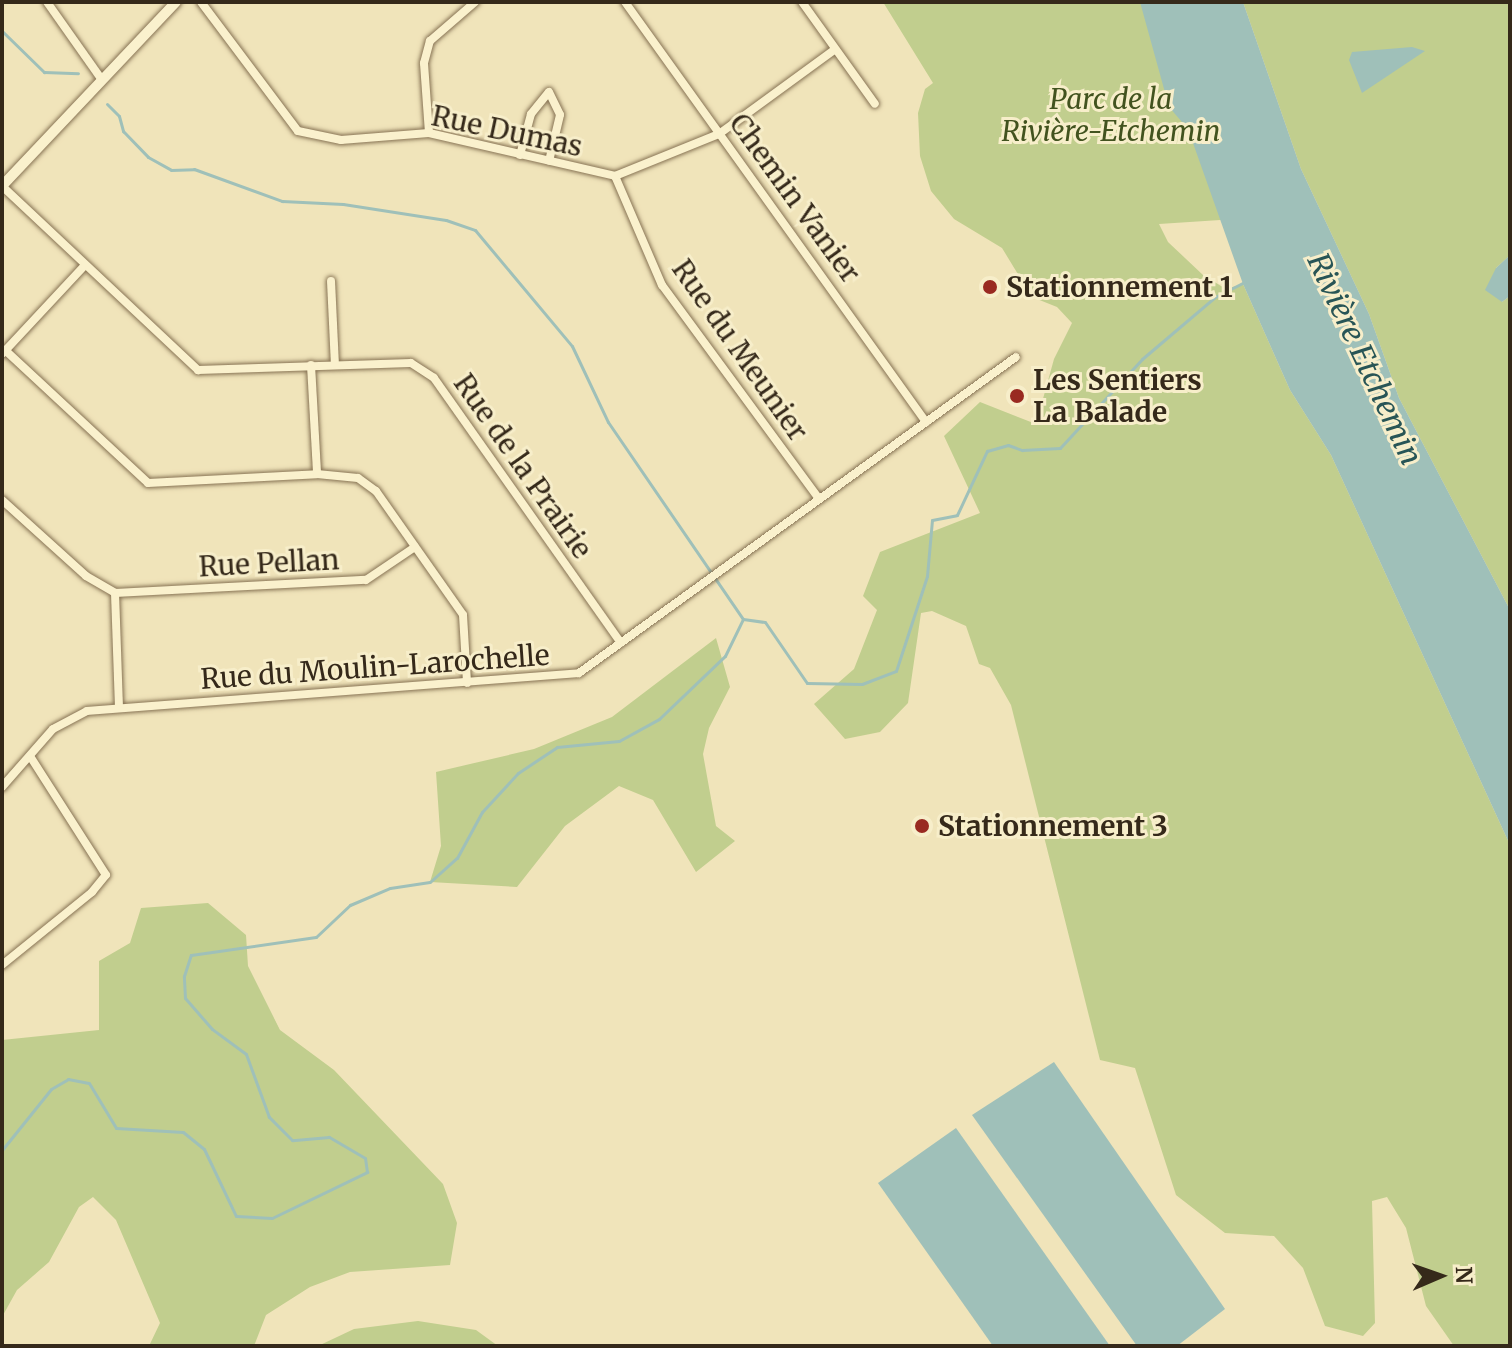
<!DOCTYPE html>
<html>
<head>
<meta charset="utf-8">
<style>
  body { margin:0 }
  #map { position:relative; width:1512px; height:1348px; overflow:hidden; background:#f0e4ba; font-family:Merriweather,serif }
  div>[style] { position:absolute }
  .green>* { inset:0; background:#c1ce8e }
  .water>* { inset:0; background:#9fc0b9 }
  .stream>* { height:3px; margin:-1.5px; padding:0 1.5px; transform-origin:1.5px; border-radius:1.5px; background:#9fc0b9 }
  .roads { filter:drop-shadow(0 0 2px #877354) drop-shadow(0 0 2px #877354) }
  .minor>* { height:8px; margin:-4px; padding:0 4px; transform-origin:4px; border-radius:4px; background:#faf1cd }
  .tertiary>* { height:10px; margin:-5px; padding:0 5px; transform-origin:5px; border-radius:5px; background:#faf1cd }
  .dots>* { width:22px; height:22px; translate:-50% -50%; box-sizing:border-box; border:4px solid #f7eeca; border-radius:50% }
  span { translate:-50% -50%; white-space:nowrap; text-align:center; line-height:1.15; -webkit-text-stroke:6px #f7eeca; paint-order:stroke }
  .park-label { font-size:28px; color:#42531f; font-style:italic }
  .street-label { font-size:28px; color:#35291a }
  .poi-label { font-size:28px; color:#35291a; font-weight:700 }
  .left { translate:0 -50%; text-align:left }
  .water-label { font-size:30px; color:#285556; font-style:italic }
  .frame { position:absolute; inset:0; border:4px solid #35291a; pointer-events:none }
  .north { position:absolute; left:1400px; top:1236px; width:80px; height:80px; -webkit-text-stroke:6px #f7eeca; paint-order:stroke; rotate:88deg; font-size:22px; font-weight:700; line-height:32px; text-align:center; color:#35291a }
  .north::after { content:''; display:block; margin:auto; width:28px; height:36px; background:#35291a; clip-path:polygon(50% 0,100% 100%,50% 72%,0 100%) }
</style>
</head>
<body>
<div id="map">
  <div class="green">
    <div style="clip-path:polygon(883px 2px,1195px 2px,1266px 217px,1159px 224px,1168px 242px,1203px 275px,1226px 289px,1243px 284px,1290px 390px,1331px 455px,1510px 845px,1510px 1346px,1454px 1346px,1426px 1306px,1406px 1228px,1387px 1197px,1372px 1201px,1375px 1323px,1363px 1336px,1325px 1326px,1303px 1268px,1274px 1236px,1225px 1233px,1176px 1195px,1135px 1068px,1100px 1060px,1011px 705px,990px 668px,979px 664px,966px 626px,932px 611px,921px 613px,908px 703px,880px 732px,845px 739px,814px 704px,854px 669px,877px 610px,863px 596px,880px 552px,980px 513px,944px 436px,980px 402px,1036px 424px,1054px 359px,1072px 323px,1057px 307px,1032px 297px,1002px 248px,954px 219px,931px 191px,920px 156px,918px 113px,925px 89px,933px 83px)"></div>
    <div style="clip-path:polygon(1243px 2px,1510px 2px,1510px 255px,1496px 268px,1502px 302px,1510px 296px,1510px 610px,1399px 398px,1369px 314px,1301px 169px)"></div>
    <div style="clip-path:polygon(716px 638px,730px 687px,709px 728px,703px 754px,716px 826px,735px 841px,696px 872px,653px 800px,619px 786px,565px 826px,517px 887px,430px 882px,441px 846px,436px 772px,534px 749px,612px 717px)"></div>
    <div style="clip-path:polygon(208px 903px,246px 935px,248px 966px,280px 1030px,334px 1070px,443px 1184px,457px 1223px,450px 1265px,350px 1272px,310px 1287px,266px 1315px,254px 1346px,149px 1346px,160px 1323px,116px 1220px,93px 1197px,79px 1207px,49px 1262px,17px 1290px,2px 1317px,2px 1040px,99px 1030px,99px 961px,130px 943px,141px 908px)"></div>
    <div style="clip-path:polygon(418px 1321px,476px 1330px,498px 1346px,318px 1346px,354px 1329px)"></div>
  </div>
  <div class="water">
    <div style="clip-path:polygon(1140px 2px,1243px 2px,1301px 169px,1369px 314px,1399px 398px,1510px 610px,1510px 845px,1331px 455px,1290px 390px,1243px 284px,1188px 129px,1169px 107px)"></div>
    <div style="clip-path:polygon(1412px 47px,1425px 51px,1362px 93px,1349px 60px,1352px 52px)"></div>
    <div style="clip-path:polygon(1510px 255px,1510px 296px,1502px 302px,1485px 290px,1496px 268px)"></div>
    <div style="clip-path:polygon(1054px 1062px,1225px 1309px,1177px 1346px,1137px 1346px,972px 1115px)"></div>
    <div style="clip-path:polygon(956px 1128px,1110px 1346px,993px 1346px,878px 1183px)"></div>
  </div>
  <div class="stream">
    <div style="left:2px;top:31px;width:59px;rotate:44.3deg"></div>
    <div style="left:44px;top:72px;width:34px;rotate:2deg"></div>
    <div style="left:107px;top:104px;width:17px;rotate:45deg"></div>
    <div style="left:119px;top:116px;width:16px;rotate:75deg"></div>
    <div style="left:123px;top:131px;width:36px;rotate:46deg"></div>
    <div style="left:148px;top:157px;width:26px;rotate:29deg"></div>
    <div style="left:171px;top:170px;width:23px;rotate:-2deg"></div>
    <div style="left:194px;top:169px;width:94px;rotate:20deg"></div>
    <div style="left:282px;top:201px;width:61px;rotate:2.8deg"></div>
    <div style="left:343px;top:204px;width:104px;rotate:8.8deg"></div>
    <div style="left:446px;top:220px;width:31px;rotate:19deg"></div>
    <div style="left:475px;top:230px;width:151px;rotate:50.1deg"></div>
    <div style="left:572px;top:346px;width:84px;rotate:64.7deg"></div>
    <div style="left:608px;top:422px;width:239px;rotate:55.6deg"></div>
    <div style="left:2px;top:1150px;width:78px;rotate:-51.2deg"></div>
    <div style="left:51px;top:1089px;width:20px;rotate:-30deg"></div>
    <div style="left:68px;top:1079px;width:21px;rotate:11deg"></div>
    <div style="left:89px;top:1083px;width:52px;rotate:59deg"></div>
    <div style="left:116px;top:1128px;width:67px;rotate:3.4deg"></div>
    <div style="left:183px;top:1132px;width:27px;rotate:39deg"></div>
    <div style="left:204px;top:1149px;width:74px;rotate:64.5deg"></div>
    <div style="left:236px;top:1216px;width:36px;rotate:3deg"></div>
    <div style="left:272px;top:1218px;width:106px;rotate:-25.8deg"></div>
    <div style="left:367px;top:1172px;width:14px;rotate:-98deg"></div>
    <div style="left:365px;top:1158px;width:42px;rotate:-149.7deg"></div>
    <div style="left:329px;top:1137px;width:37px;rotate:175deg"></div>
    <div style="left:292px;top:1140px;width:33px;rotate:-135deg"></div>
    <div style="left:269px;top:1117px;width:67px;rotate:-110.1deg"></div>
    <div style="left:246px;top:1054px;width:42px;rotate:-143.7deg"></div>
    <div style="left:212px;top:1029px;width:41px;rotate:-131.1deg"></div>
    <div style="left:185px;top:998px;width:22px;rotate:-93deg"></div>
    <div style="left:184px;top:976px;width:22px;rotate:-72deg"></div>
    <div style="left:191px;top:955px;width:126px;rotate:-8.2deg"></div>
    <div style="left:316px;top:937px;width:47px;rotate:-43.3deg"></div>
    <div style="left:350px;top:905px;width:43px;rotate:-23deg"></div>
    <div style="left:390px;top:888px;width:40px;rotate:-8.5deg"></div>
    <div style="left:430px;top:882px;width:36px;rotate:-42deg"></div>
    <div style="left:457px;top:858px;width:52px;rotate:-61.5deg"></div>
    <div style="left:482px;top:812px;width:53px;rotate:-47.3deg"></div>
    <div style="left:518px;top:773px;width:47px;rotate:-33.7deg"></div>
    <div style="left:557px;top:747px;width:62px;rotate:-5.5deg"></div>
    <div style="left:619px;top:741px;width:46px;rotate:-28.8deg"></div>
    <div style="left:659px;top:719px;width:91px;rotate:-43.7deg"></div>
    <div style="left:725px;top:656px;width:41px;rotate:-64.1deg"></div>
    <div style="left:743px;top:619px;width:22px;rotate:8deg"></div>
    <div style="left:765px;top:622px;width:74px;rotate:55.5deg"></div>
    <div style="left:807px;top:683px;width:55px;rotate:1deg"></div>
    <div style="left:862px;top:684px;width:36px;rotate:-21deg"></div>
    <div style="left:896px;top:671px;width:100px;rotate:-71.9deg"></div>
    <div style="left:927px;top:576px;width:56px;rotate:-84.9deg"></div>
    <div style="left:932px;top:520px;width:25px;rotate:-11deg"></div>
    <div style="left:957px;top:515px;width:71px;rotate:-64.9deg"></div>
    <div style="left:987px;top:451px;width:22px;rotate:-16deg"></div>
    <div style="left:1008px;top:445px;width:15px;rotate:20deg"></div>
    <div style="left:1022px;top:450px;width:38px;rotate:-3deg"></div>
    <div style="left:1060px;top:448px;width:121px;rotate:-47.3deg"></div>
    <div style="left:1142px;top:359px;width:96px;rotate:-40.3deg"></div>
    <div style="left:1215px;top:297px;width:33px;rotate:-27deg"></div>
  </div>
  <div class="roads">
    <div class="minor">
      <div style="left:47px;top:2px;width:95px;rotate:54.8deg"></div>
      <div style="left:201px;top:2px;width:161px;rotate:53.1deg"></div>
      <div style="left:298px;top:131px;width:44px;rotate:11.8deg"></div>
      <div style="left:341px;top:140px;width:88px;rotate:-4.5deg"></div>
      <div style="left:429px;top:133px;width:191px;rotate:13deg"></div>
      <div style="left:615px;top:176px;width:112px;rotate:-22deg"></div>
      <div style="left:719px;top:134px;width:142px;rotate:-36.1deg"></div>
      <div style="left:625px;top:2px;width:517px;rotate:54.37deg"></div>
      <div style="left:802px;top:2px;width:125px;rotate:54.4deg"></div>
      <div style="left:429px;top:133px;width:70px;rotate:-94.1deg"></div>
      <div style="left:424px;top:63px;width:23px;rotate:-75deg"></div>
      <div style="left:430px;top:41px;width:60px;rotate:-40.9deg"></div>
      <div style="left:520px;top:155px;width:42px;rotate:-75deg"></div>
      <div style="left:531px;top:114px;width:28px;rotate:-51deg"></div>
      <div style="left:549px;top:92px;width:25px;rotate:64deg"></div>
      <div style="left:560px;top:115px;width:47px;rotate:103.4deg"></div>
      <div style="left:615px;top:176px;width:119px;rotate:66.7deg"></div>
      <div style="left:662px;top:285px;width:265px;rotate:53.7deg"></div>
      <div style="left:2px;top:186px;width:269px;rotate:43.2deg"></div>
      <div style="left:198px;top:370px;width:213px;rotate:-1.9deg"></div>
      <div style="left:411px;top:363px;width:27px;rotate:33deg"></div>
      <div style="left:434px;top:378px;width:324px;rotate:54.8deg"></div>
      <div style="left:331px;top:281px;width:84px;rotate:87.3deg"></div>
      <div style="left:5px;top:350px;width:195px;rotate:42.9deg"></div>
      <div style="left:148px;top:483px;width:169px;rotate:-3deg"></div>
      <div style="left:317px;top:474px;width:41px;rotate:5.6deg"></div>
      <div style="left:358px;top:478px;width:22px;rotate:36deg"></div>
      <div style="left:376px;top:491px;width:151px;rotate:54.9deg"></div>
      <div style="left:463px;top:615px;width:68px;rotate:86.6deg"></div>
      <div style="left:3px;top:353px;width:120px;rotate:-47deg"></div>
      <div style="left:311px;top:365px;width:109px;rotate:86.8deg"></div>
      <div style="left:2px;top:500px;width:113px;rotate:42.1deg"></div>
      <div style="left:86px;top:576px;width:34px;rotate:30deg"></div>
      <div style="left:115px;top:593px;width:251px;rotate:-3deg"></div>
      <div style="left:366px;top:580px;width:59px;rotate:-34deg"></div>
      <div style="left:115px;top:593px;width:113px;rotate:88deg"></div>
      <div style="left:2px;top:787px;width:77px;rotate:-48.7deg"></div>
      <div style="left:53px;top:729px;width:38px;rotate:-28deg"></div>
      <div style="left:87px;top:711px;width:493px;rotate:-4.4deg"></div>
      <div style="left:579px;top:673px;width:539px;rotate:-35.87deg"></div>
      <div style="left:2px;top:965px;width:116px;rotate:-39deg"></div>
      <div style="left:92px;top:892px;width:22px;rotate:-51deg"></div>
      <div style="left:106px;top:875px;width:141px;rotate:-122.6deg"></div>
    </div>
    <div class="tertiary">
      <div style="left:2px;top:186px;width:253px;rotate:-46.6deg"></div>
    </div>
  </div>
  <div class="dots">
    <div style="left:990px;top:287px;background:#992a21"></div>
    <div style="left:1017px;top:396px;background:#992a21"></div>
    <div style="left:922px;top:826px;background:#992a21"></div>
  </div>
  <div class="park-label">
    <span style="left:1111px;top:115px">Parc de la<br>Rivière-Etchemin</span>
  </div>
  <div class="street-label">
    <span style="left:507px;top:131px;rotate:12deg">Rue Dumas</span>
    <span style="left:795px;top:198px;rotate:54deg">Chemin Vanier</span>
    <span style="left:740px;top:350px;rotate:55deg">Rue du Meunier</span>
    <span style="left:523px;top:466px;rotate:55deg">Rue de la Prairie</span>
    <span style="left:269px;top:563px;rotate:-3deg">Rue Pellan</span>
    <span style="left:375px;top:667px;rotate:-4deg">Rue du Moulin-Larochelle</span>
  </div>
  <div class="poi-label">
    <span class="left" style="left:1006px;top:287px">Stationnement 1</span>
    <span class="left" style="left:1033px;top:396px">Les Sentiers<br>La Balade</span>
    <span class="left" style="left:938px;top:826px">Stationnement 3</span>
  </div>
  <div class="water-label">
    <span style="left:1365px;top:359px;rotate:65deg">Rivière Etchemin</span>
  </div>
  <div class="frame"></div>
  <div class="north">N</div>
</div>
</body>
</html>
